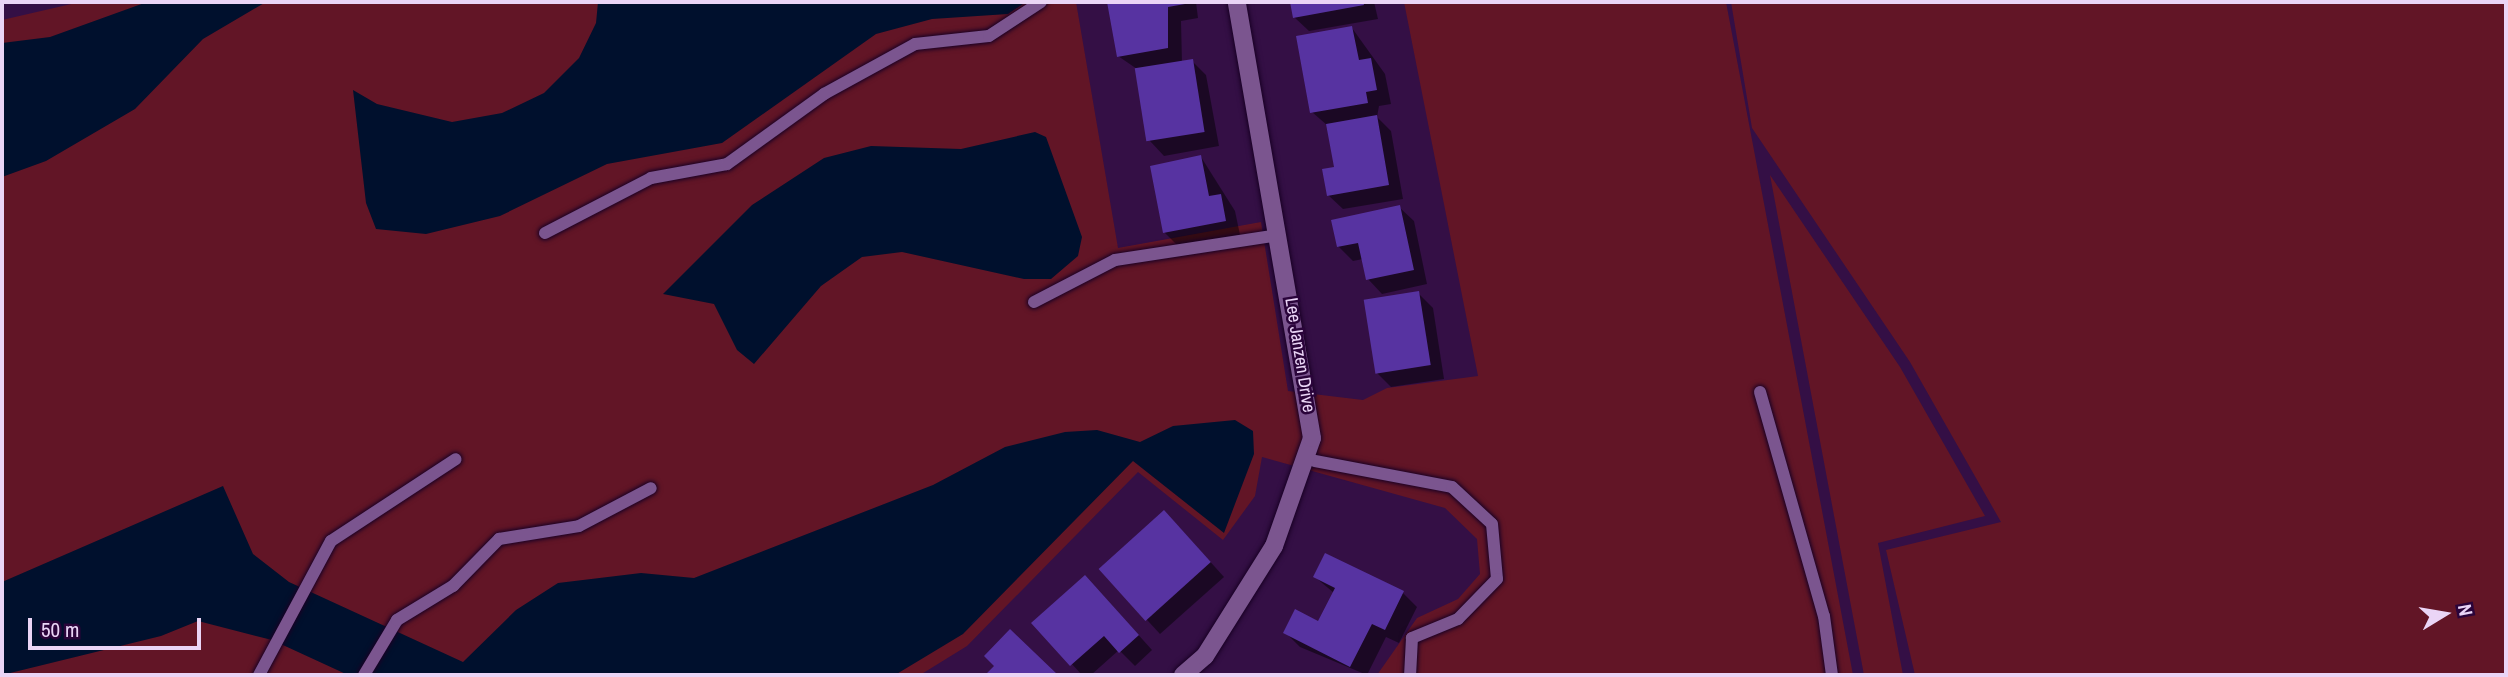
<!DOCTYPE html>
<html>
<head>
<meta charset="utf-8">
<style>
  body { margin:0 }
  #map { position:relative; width:2508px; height:677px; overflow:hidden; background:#340f45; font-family:"Archivo Narrow",sans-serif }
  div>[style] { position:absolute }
  .green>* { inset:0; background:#621526 }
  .water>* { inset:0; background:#00102d }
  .shadow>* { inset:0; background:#0007 }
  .building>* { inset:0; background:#5733a1; transform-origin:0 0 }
  .roads { filter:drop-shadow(0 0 2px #190025) drop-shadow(0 0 2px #190025) }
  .lane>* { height:12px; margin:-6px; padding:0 6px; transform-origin:6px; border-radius:6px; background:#7b558f }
  .street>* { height:18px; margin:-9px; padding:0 9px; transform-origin:9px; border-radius:9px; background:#7b558f }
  span { translate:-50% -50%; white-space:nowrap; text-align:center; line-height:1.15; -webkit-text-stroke:5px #2a043a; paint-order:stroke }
  .street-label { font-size:18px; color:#ead5f6 }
  .frame { position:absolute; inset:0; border:4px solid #ead5f6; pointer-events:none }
  .north { position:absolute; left:2410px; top:579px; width:70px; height:70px; -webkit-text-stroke:5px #2a043a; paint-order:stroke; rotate:79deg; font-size:19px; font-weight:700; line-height:28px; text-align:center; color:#ead5f6 }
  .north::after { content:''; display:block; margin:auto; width:24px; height:32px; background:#ead5f6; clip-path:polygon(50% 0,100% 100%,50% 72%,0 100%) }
  .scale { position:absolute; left:28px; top:618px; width:173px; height:32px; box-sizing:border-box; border:4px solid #ead5f6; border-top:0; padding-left:9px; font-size:21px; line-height:24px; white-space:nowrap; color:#ead5f6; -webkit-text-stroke:5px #2a043a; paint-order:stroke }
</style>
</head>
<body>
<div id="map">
  <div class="green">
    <div style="clip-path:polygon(80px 2px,1076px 2px,1118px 248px,1261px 222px,1288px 391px,1363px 400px,1387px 388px,1478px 376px,1404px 2px,1726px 2px,1853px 675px,1377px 675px,1417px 618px,1458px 599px,1480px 574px,1477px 539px,1445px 508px,1262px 457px,1255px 496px,1223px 540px,1138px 472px,967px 646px,920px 675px,2px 675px,2px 20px)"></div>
    <div style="clip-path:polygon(1731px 2px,2506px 2px,2506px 675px,1915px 675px,1886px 550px,2001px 522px,1910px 362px,1752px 128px)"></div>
    <div style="clip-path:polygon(1770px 175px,1900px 367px,1985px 516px,1878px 543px,1903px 675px,1864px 675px)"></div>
  </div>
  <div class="water">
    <div style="clip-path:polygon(147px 2px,266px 2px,203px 39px,135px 109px,46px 161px,2px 177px,2px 43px,50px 37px)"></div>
    <div style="clip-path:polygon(598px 2px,1026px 2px,1008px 14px,932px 19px,876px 34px,722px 143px,607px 164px,500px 216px,426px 234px,376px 229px,366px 203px,353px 90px,377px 104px,452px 122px,502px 113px,544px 93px,579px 58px,596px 23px)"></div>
    <div style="clip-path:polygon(1035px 132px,1046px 137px,1082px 237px,1078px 256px,1051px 279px,1024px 279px,902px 252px,862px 257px,821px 286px,754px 364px,737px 350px,714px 304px,663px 294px,752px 205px,824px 158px,871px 146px,961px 149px)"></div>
    <div style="clip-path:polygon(1235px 420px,1253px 431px,1254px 454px,1224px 533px,1133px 461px,963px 634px,895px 675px,348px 675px,272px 640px,198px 621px,161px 636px,2px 675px,2px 582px,223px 486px,253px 554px,289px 582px,463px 662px,516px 610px,558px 583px,641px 573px,694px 578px,933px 485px,1005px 447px,1065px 432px,1097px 430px,1140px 442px,1173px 426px)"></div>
  </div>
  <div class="shadow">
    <div style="clip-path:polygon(1109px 2px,1196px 2px,1198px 18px,1181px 21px,1182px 63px,1192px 61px,1206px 75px,1219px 146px,1164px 156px,1150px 141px,1137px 69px,1118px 56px)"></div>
    <div style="clip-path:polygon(1291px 2px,1374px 2px,1378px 19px,1309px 31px,1294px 17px)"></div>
    <div style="clip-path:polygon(1352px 28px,1385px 74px,1391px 104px,1379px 106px,1377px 117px,1391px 131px,1403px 199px,1343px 209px,1328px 195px,1336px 169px,1328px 126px,1312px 112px)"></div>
    <div style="clip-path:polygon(1201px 157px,1235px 211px,1240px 235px,1179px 247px,1165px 233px)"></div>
    <div style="clip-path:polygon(1399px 207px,1414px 221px,1427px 284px,1382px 294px,1368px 279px,1363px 259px,1353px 261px,1338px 246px)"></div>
    <div style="clip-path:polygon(1418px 293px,1433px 308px,1444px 379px,1391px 387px,1377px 373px)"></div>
    <div style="clip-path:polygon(1179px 527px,1224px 577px,1160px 634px,1102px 571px)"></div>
    <div style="clip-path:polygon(1315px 577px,1403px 593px,1417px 607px,1399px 643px,1386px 637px,1367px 675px,1300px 647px,1285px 632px,1319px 623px,1334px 593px)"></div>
    <div style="clip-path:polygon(1099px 591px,1152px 650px,1135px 666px,1119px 650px,1091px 675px,1082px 675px,1034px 623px)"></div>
  </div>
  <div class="building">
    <div style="clip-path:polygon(1107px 2px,1185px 2px,1185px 4px,1168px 7px,1168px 48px,1117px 57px)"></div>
    <div style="clip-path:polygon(1290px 2px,1363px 2px,1364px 5px,1293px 18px)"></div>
    <div style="clip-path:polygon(1352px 26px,1359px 60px,1371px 58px,1377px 90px,1366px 92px,1368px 103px,1310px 113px,1296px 36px)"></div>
    <div style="left:1193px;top:59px;width:74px;height:59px;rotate:81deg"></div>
    <div style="clip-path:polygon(1377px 115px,1389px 185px,1327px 196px,1322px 169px,1334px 167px,1326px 124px)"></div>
    <div style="clip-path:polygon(1201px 155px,1209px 196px,1221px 194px,1226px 221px,1163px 233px,1150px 166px)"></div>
    <div style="clip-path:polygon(1400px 205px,1414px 270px,1366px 280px,1358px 243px,1337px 247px,1331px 220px)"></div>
    <div style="left:1419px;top:291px;width:75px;height:56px;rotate:81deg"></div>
    <div style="left:1164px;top:510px;width:70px;height:88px;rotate:48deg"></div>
    <div style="clip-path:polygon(1325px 553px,1404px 591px,1385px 630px,1372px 624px,1350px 667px,1283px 633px,1295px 609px,1318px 621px,1335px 588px,1313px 577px)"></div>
    <div style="clip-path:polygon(1085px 575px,1139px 635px,1119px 653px,1104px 636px,1070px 666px,1031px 623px)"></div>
    <div style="clip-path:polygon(1010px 629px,1058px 675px,985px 675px,994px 666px,984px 656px)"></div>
  </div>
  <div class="roads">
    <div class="lane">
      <div style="left:545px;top:233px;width:119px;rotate:-27.4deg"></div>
      <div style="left:651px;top:178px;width:77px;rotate:-10.4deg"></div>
      <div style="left:727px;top:164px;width:120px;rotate:-35.8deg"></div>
      <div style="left:824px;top:94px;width:104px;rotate:-28.8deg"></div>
      <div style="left:915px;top:44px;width:74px;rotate:-6.2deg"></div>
      <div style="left:989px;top:36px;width:62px;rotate:-33.2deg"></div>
      <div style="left:1034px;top:302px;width:91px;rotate:-27.4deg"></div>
      <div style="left:1115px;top:260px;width:159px;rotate:-8.7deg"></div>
      <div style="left:1760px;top:392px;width:233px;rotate:74.1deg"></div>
      <div style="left:1824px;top:616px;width:60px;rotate:82.3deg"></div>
      <div style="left:1315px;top:461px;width:139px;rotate:10.7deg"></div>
      <div style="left:1452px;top:487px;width:54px;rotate:42.8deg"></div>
      <div style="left:1492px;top:524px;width:55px;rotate:84.8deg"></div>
      <div style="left:1497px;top:579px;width:56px;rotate:134.3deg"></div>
      <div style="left:1458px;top:619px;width:50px;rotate:157.6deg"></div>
      <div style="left:1412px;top:638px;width:37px;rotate:93deg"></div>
      <div style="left:259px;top:675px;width:152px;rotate:-61.8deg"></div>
      <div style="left:331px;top:541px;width:149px;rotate:-33.3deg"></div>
      <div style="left:364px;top:675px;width:64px;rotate:-59deg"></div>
      <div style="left:397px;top:620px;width:66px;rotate:-31.3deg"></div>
      <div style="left:453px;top:586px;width:66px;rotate:-45.6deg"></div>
      <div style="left:499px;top:539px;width:81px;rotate:-9.2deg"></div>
      <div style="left:579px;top:526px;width:81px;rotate:-27.8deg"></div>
    </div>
    <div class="street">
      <div style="left:1183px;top:675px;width:29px;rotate:-41deg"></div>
      <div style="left:1205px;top:656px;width:130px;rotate:-57.9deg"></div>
      <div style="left:1274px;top:546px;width:114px;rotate:-70.6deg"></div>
      <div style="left:1312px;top:438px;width:442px;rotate:-99.8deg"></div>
    </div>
  </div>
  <div class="street-label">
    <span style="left:1300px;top:355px;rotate:81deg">Lee Janzen Drive</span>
  </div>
  <div class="frame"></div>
  <div class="north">N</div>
  <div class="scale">50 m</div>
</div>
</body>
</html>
